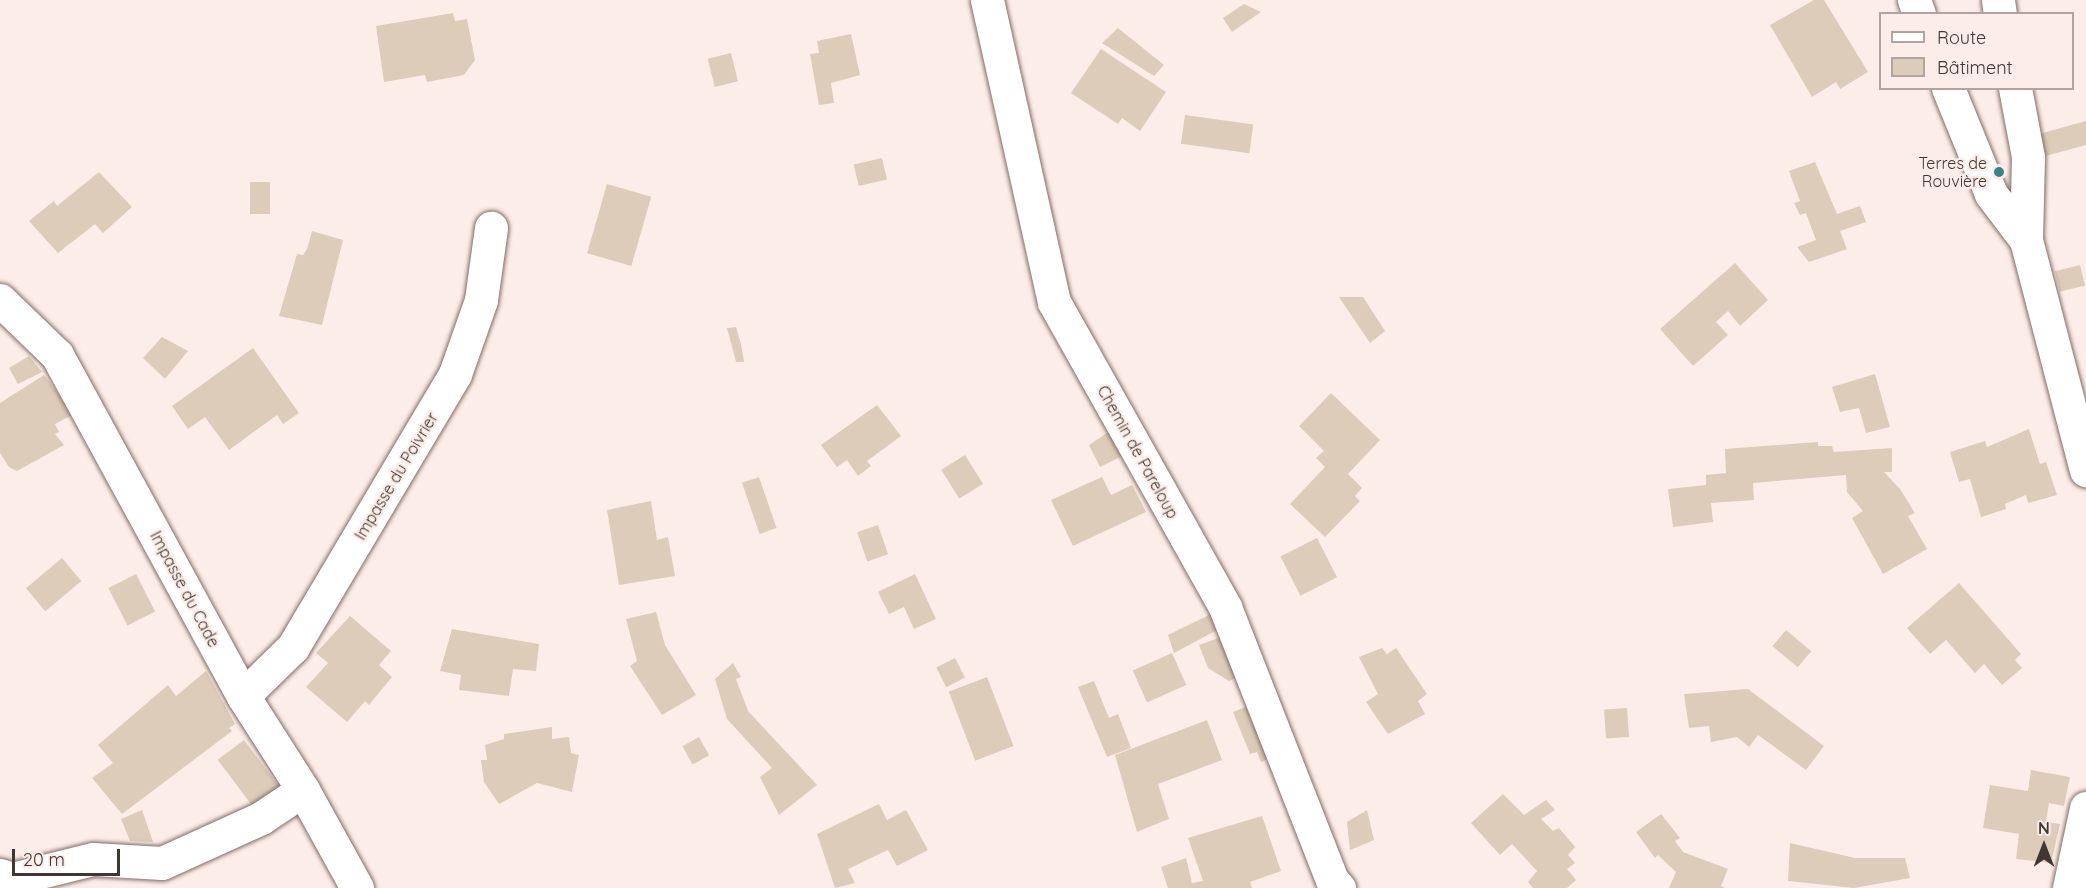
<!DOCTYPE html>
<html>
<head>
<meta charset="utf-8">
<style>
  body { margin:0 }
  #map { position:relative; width:2086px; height:888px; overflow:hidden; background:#fdede8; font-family:Quicksand,sans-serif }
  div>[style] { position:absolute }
  .building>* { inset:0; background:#ddccb9; transform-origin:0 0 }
  .roads { filter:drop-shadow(0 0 2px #836c65) drop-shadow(0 0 2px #836c65) }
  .street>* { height:33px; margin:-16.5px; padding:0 16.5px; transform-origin:16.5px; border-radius:16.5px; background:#fff }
  .dots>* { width:16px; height:16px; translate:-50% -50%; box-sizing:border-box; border:3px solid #fdede8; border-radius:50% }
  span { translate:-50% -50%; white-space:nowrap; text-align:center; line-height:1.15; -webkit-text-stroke:5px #fdede8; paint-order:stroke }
  .poi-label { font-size:16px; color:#403633 }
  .right { translate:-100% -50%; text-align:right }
  .street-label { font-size:16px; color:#403633 }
  .legend { position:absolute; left:1879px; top:12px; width:195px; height:78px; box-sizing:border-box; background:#fdede8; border:2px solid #b1a4a0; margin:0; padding:8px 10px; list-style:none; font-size:18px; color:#403633 }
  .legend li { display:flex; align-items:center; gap:12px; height:30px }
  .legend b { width:30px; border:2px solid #b1a4a0 }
  .north { position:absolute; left:2014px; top:816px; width:60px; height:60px; -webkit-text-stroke:4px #fdede8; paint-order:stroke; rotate:0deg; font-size:16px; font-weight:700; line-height:24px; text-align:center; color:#403633 }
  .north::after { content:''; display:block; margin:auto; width:21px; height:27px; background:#403633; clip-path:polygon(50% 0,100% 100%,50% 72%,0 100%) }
  .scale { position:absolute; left:12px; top:849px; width:108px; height:27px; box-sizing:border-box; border:3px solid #403633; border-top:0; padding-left:8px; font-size:18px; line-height:21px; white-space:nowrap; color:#403633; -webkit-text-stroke:4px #fdede8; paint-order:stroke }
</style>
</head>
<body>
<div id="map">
  <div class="building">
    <div style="clip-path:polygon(1814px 0,1824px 0,1868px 72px,1840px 89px,1836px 82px,1812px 97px,1770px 25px)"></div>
    <div style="clip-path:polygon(1244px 4px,1261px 12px,1232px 32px,1223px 18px)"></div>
    <div style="clip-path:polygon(453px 13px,455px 21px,467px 19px,475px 60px,464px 75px,427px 82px,425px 75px,384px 82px,376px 26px)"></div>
    <div style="clip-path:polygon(1118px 28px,1164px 65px,1154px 76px,1102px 43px)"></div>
    <div style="clip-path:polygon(851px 34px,860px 75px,831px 83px,834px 103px,819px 105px,810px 54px,819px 53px,817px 41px)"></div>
    <div style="clip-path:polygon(1101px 49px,1166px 92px,1140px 131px,1122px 118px,1118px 124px,1071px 93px)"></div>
    <div style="left:731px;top:53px;width:29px;height:24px;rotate:76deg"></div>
    <div style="left:1185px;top:115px;width:69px;height:29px;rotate:8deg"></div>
    <div style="clip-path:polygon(2086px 121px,2086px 145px,2038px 158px,2035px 135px)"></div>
    <div style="left:882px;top:158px;width:22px;height:29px;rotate:77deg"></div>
    <div style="clip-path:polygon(1815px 162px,1837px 214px,1860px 206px,1866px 222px,1840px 231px,1847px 249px,1809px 262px,1797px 247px,1816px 240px,1806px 213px,1800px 215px,1794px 203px,1800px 201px,1789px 171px)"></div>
    <div style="clip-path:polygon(99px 172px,132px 207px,103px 233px,95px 224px,58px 253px,29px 221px,54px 201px,57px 206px)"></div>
    <div style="left:250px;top:182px;width:20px;height:32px"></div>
    <div style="left:607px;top:184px;width:46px;height:72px;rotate:16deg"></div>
    <div style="clip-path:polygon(312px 231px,343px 240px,322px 325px,279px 316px,297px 254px,303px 255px,307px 249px)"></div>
    <div style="clip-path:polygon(1735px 263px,1768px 300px,1740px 326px,1728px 311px,1716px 322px,1728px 335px,1693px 366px,1660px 329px)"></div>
    <div style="left:2080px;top:265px;width:21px;height:26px;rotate:76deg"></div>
    <div style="clip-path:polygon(1339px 297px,1363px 297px,1385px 331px,1370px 343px)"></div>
    <div style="clip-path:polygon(736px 327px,741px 344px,744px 362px,736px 362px,727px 328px)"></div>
    <div style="clip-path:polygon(162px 337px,188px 351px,165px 379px,143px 358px)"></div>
    <div style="clip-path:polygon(253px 348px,299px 413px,283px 424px,277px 415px,229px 450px,205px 417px,188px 429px,172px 406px)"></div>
    <div style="clip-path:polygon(29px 356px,42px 372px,18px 384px,9px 368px)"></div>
    <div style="clip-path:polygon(1875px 374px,1890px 427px,1866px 433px,1859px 408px,1840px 412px,1832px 387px)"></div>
    <div style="clip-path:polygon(44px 375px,74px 414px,55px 424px,59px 432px,55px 434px,64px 445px,17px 471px,9px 467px,0 453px,0 403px)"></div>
    <div style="clip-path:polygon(1331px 393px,1380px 440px,1348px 474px,1362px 488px,1355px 496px,1360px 501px,1325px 537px,1290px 504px,1325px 467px,1316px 458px,1324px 451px,1299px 426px)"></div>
    <div style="clip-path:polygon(877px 405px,901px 436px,867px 461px,871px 466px,858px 476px,847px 460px,837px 467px,821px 445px)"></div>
    <div style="clip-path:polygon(1113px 429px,1126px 454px,1100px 467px,1089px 445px)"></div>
    <div style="clip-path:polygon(2029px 429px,2040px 464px,2046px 462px,2057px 495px,2028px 503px,2026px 495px,2005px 504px,2006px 509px,1981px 517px,1970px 479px,1959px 482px,1950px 452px,1985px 441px,1987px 447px)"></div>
    <div style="clip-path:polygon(1818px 442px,1818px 446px,1832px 446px,1834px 452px,1892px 448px,1892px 472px,1884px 472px,1900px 489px,1915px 513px,1908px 516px,1927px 549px,1883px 574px,1852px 518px,1863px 511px,1847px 492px,1846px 475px,1753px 483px,1754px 500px,1711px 503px,1713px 522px,1673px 527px,1668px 489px,1706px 485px,1706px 475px,1726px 473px,1725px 449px)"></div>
    <div style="left:965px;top:455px;width:34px;height:28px;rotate:58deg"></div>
    <div style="left:759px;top:477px;width:54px;height:18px;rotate:71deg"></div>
    <div style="clip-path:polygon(1102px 477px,1111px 495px,1132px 485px,1146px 512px,1073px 546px,1051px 500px)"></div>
    <div style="clip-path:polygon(651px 501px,657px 540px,668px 537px,675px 576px,619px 585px,607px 510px)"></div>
    <div style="left:878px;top:525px;width:31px;height:22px;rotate:71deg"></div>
    <div style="left:1317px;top:538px;width:44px;height:41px;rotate:63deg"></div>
    <div style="left:62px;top:558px;width:30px;height:47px;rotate:50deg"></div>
    <div style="left:136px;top:574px;width:42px;height:31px;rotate:63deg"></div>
    <div style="clip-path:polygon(915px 574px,936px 619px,914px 629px,904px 607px,889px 614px,878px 592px)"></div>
    <div style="clip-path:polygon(1959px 583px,2021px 654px,2015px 660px,2022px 668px,2002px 685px,1984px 664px,1975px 673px,1946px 640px,1930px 654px,1907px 628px)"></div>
    <div style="clip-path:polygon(656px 612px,665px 645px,696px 695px,662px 715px,630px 666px,637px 661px,626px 619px)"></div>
    <div style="clip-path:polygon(1213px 613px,1221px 628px,1174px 653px,1168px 635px)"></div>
    <div style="clip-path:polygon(350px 616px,391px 651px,379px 665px,392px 677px,369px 705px,365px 701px,347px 722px,306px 687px,328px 663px,316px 653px)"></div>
    <div style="clip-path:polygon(452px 629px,539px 644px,536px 671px,513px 669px,509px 696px,459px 690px,461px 675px,440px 671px)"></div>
    <div style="left:1786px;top:630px;width:33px;height:21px;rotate:40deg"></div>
    <div style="clip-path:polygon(1224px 636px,1240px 676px,1229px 681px,1208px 668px,1199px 645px)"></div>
    <div style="clip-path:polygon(1382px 648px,1387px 654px,1396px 648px,1427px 694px,1418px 701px,1425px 714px,1388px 734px,1366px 702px,1378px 694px,1359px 657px)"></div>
    <div style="left:1172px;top:653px;width:35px;height:43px;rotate:66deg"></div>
    <div style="left:955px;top:658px;width:22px;height:21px;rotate:63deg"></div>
    <div style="clip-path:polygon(733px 663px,741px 677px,736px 679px,748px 711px,817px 785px,779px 815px,760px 777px,772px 768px,727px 719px,715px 679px)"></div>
    <div style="clip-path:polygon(206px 671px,235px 724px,229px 728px,232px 731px,122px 814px,92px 778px,113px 763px,98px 745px,168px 685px,176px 696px)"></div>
    <div style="left:987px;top:677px;width:74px;height:41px;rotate:69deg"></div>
    <div style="clip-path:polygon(1094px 681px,1109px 718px,1118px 714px,1131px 748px,1107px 757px,1078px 687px)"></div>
    <div style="clip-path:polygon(1748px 689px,1824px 746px,1806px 770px,1758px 735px,1749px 747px,1737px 737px,1711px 742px,1709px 726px,1689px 728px,1684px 694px)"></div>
    <div style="clip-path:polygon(1251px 705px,1273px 757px,1261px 762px,1257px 752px,1250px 754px,1233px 712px)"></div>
    <div style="left:1627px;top:708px;width:29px;height:23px;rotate:86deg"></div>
    <div style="clip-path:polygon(1207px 720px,1222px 760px,1158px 784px,1169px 819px,1137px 832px,1115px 755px)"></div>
    <div style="clip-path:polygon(552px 727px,552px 739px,569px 737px,571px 753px,579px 755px,572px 792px,537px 783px,499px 804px,484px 782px,481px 760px,487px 760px,485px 745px,504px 739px,504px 734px)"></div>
    <div style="left:699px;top:737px;width:21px;height:19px;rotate:61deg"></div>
    <div style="left:244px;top:740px;width:67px;height:33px;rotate:53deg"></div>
    <div style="clip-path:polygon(2031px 770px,2070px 777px,2064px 806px,2049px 803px,2046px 822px,2060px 824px,2051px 863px,2016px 859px,2019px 834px,1983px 828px,1990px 785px,2028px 791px)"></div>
    <div style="clip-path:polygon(1503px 794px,1524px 815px,1546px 800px,1555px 810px,1541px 819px,1553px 831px,1559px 828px,1575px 847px,1568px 855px,1575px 863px,1567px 869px,1576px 880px,1567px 888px,1533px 888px,1528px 882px,1537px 871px,1512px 844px,1500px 855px,1471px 823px)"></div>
    <div style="clip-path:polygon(879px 804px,887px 820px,906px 810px,928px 850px,897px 866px,888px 850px,848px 869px,855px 883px,835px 888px,817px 834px)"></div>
    <div style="clip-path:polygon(142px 810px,153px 842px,130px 841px,121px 819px)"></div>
    <div style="clip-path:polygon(1367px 810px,1374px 840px,1350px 850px,1347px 822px)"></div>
    <div style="clip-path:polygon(1661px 814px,1680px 838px,1675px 841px,1683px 852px,1728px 869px,1721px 886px,1725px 888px,1669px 888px,1676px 872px,1658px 855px,1655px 858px,1636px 832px)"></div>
    <div style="clip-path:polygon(1262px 816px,1281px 871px,1250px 882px,1252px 888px,1168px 888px,1161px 867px,1186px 858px,1192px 883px,1203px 881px,1188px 838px)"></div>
    <div style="clip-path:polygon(1790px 843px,1855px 858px,1905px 858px,1910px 878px,1854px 888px,1788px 881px)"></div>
  </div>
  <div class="roads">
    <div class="street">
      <div style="left:987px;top:0;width:309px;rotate:77.5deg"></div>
      <div style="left:1054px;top:302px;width:350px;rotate:60.7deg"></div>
      <div style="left:1225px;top:607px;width:293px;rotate:68.6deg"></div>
      <div style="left:1332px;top:880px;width:11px;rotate:49deg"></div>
      <div style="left:1914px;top:0;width:15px;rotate:70deg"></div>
      <div style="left:1998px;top:0;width:14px;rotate:82deg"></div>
      <div style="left:1948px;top:88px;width:114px;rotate:67.9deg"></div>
      <div style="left:1991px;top:194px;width:58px;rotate:52.7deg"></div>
      <div style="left:2026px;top:240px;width:238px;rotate:75.4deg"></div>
      <div style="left:2015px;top:88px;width:70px;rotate:79.3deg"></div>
      <div style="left:2028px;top:157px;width:83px;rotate:91.4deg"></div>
      <div style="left:0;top:300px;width:79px;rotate:44deg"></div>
      <div style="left:57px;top:355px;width:388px;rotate:61.4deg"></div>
      <div style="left:243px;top:696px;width:112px;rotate:57.4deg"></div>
      <div style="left:303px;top:790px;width:112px;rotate:61.1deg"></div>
      <div style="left:243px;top:696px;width:70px;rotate:-44.4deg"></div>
      <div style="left:293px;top:647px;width:317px;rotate:-59.3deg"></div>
      <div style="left:455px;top:374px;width:78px;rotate:-70.6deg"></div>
      <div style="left:481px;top:300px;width:73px;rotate:-82.1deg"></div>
      <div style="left:0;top:875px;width:13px;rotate:18deg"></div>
      <div style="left:12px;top:879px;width:83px;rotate:-13.9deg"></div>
      <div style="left:93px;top:859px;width:69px;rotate:3.3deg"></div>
      <div style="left:162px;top:863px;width:109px;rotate:-24.4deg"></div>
      <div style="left:261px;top:818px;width:50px;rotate:-33.7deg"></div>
      <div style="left:2069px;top:888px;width:82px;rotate:-78deg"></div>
    </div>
  </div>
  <div class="dots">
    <div style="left:1999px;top:172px;background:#3b838b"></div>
  </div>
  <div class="poi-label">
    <span class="right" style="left:1987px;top:172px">Terres de<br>Rouvière</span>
  </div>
  <div class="street-label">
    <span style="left:1138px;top:452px;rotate:61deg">Chemin de Pareloup</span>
    <span style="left:396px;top:476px;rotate:-59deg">Impasse du Poivrier</span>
    <span style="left:185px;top:589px;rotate:62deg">Impasse du Cade</span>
  </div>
  <ul class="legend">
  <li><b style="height:8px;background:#fff"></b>Route</li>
  <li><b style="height:16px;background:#ddccb9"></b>Bâtiment</li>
  </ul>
  <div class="north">N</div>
  <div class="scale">20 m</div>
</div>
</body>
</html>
